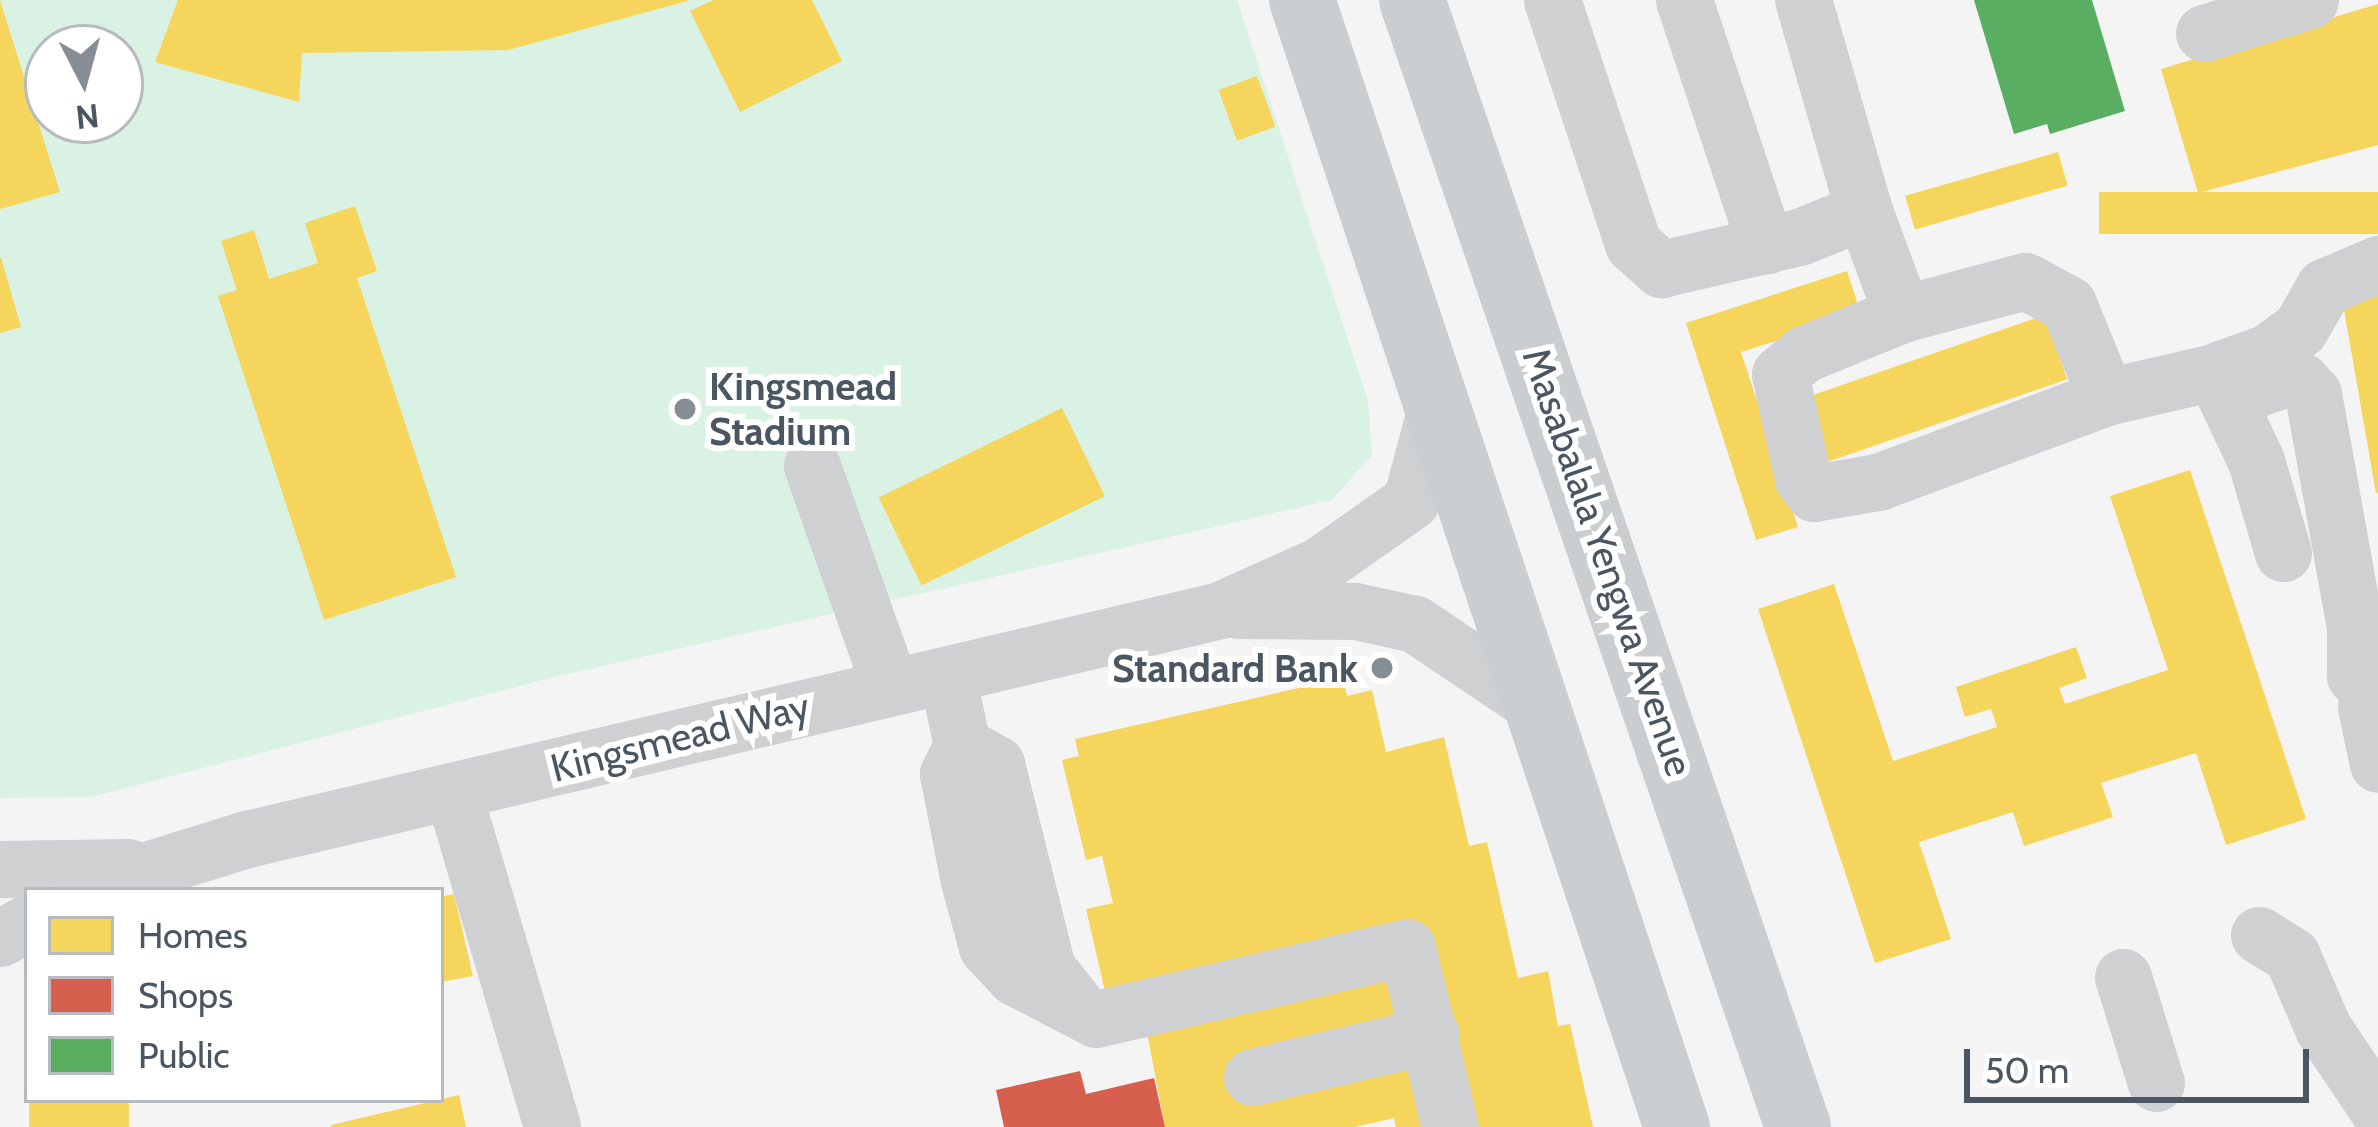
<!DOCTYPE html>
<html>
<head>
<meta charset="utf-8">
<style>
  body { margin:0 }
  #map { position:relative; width:2378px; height:1127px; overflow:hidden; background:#f4f4f4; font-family:Cabin,sans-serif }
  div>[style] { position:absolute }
  .green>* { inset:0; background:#d9f2e3 }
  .homes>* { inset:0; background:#f6d55c; transform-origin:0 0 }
  .shops>* { inset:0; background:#d6604d }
  .public>* { inset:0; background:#5aae61 }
  .minor>* { height:57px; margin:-28.5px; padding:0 28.5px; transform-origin:28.5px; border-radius:28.5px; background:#ced0d2 }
  .major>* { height:66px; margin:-33px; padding:0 33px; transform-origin:33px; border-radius:33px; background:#caced1 }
  .dots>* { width:33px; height:33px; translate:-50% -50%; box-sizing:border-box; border:6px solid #fff; border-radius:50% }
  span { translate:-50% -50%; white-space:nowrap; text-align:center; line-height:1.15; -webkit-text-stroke:12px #fff; paint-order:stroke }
  .poi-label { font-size:39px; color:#4a5661; font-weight:700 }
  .left { translate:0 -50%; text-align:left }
  .right { translate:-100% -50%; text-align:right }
  .street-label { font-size:39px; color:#4a5661 }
  .legend { position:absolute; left:24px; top:887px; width:420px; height:216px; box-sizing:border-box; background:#fff; border:3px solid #b7bbc0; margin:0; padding:15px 21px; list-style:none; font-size:36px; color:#4a5661 }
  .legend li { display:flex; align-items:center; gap:24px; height:60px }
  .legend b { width:60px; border:3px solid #b7bbc0 }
  .north { position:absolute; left:24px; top:24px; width:120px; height:120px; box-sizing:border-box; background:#fff; border:3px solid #b7bbc0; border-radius:50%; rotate:174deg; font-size:33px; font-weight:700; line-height:48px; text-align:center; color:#4a5661 }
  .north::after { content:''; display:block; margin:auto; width:42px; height:54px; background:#868d94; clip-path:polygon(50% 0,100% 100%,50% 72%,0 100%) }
  .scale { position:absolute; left:1964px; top:1049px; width:345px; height:54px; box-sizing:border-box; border:6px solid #4a5661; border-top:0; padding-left:15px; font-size:36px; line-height:42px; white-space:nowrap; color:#4a5661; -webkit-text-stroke:9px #fff; paint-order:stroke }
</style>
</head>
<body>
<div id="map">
  <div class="green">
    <div style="clip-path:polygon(evenodd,0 0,1237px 0,1368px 401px,1372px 455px,1332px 500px,554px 677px,91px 797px,0 798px,0 0,48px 48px,120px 48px,120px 120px,48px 120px,48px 48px)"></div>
  </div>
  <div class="homes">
    <div style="clip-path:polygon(0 0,60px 192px,0 209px)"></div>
    <div style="clip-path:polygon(178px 0,687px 0,687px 1px,508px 50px,302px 53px,299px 102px,155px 62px)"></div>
    <div style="clip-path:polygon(713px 0,812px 0,842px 61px,740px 112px,690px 11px)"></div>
    <div style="clip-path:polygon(2378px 4px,2378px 145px,2198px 193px,2161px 69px)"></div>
    <div style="left:1257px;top:76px;width:54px;height:41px;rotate:70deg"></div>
    <div style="left:2058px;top:152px;width:35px;height:159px;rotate:74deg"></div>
    <div style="left:2378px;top:192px;width:42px;height:279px;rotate:90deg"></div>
    <div style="clip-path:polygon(355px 206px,377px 271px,357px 278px,456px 577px,324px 620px,218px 296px,237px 290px,221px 241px,254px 230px,269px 279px,318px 263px,305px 223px)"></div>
    <div style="clip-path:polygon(1px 257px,21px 327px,0 333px,0 258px)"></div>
    <div style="clip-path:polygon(1847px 271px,1861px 314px,1741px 352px,1798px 527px,1756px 540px,1686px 323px)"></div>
    <div style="clip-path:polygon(2378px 280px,2378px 493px,2376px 493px,2340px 287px)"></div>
    <div style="left:2045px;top:315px;width:68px;height:257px;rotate:71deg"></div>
    <div style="left:1062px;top:408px;width:98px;height:204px;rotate:64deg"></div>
    <div style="clip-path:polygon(2190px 470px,2306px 819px,2226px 845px,2196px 753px,2101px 783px,2113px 817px,2024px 846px,2013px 812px,1919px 842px,1951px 939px,1875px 963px,1758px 609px,1834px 584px,1893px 761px,1997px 727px,1991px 709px,1965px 717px,1956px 687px,2076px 647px,2087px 678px,2059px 688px,2065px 704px,2168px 670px,2110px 496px)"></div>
    <div style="clip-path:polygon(1343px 678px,1347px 696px,1372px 690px,1386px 752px,1444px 737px,1469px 846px,1487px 842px,1518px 978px,1548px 971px,1558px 1026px,1570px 1024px,1593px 1127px,1396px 1127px,1394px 1118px,1355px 1127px,1165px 1127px,1142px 1006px,1110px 1013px,1086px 909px,1113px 903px,1102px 856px,1086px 860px,1062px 760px,1079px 756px,1075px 739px)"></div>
    <div style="clip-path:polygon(454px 894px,473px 976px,441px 982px,441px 897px)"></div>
    <div style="clip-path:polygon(459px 1095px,466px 1127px,331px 1127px,331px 1125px)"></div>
    <div style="left:29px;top:1100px;width:100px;height:27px"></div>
  </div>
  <div class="shops">
    <div style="clip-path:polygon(1080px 1071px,1086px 1094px,1154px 1078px,1165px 1127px,1004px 1127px,996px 1090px)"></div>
  </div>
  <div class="public">
    <div style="clip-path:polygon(1974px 0,2092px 0,2125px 111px,2050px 134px,2047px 124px,2014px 134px)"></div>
  </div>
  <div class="minor">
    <div style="left:1552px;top:0;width:257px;rotate:71.6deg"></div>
    <div style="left:1633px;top:244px;width:38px;rotate:42deg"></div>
    <div style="left:1661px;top:269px;width:142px;rotate:-13.1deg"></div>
    <div style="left:1799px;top:237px;width:70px;rotate:-21.8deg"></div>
    <div style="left:1864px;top:211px;width:220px;rotate:-106.1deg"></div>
    <div style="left:1684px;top:0;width:259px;rotate:71.6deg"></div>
    <div style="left:2204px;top:33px;width:111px;rotate:-17.3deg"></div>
    <div style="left:1864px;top:211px;width:110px;rotate:69.7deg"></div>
    <div style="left:1902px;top:314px;width:127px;rotate:-15deg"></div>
    <div style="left:2025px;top:281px;width:49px;rotate:28.1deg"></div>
    <div style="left:2068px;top:304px;width:100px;rotate:67.8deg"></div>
    <div style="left:2106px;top:397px;width:111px;rotate:-13deg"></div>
    <div style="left:2214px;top:372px;width:98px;rotate:64.7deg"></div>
    <div style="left:2256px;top:461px;width:96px;rotate:73.6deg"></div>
    <div style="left:1902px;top:314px;width:106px;rotate:157.8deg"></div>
    <div style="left:1804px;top:354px;width:31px;rotate:140deg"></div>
    <div style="left:1780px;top:374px;width:107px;rotate:77.6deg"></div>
    <div style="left:1803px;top:479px;width:18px;rotate:52deg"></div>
    <div style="left:1814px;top:493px;width:65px;rotate:-9.8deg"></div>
    <div style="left:1878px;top:482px;width:243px;rotate:-20.4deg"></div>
    <div style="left:2218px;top:370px;width:53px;rotate:-19.8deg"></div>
    <div style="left:2268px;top:352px;width:39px;rotate:-36deg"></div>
    <div style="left:2300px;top:329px;width:48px;rotate:-60.3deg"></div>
    <div style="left:2324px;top:287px;width:59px;rotate:-23.1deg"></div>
    <div style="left:2228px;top:399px;width:59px;rotate:-20deg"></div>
    <div style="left:2283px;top:379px;width:18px;rotate:6deg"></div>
    <div style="left:2301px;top:381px;width:18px;rotate:47deg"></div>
    <div style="left:2313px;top:394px;width:237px;rotate:79.8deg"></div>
    <div style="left:2355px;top:627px;width:49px;rotate:90deg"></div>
    <div style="left:812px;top:466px;width:233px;rotate:70.5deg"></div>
    <div style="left:1238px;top:610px;width:117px;rotate:0.5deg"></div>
    <div style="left:1355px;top:611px;width:61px;rotate:12.2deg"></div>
    <div style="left:1415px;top:624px;width:147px;rotate:33.9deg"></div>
    <div style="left:947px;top:675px;width:72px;rotate:77.9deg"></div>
    <div style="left:962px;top:745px;width:32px;rotate:116deg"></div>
    <div style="left:948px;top:774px;width:109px;rotate:78.9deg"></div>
    <div style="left:969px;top:881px;width:68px;rotate:74.7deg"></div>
    <div style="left:987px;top:947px;width:41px;rotate:47deg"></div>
    <div style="left:1015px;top:977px;width:91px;rotate:27.4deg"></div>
    <div style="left:1096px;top:1019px;width:319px;rotate:-13deg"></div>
    <div style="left:1407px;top:947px;width:185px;rotate:76.6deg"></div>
    <div style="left:2366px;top:707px;width:58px;rotate:78.1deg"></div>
    <div style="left:962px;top:745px;width:39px;rotate:29deg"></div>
    <div style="left:996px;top:764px;width:210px;rotate:76deg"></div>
    <div style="left:1047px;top:968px;width:53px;rotate:51.8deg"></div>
    <div style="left:453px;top:792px;width:349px;rotate:73.5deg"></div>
    <div style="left:0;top:869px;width:128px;rotate:-0.9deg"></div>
    <div style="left:82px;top:890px;width:173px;rotate:-17.2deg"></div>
    <div style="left:247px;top:839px;width:1000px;rotate:-13.24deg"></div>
    <div style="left:1220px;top:610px;width:110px;rotate:-24.2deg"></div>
    <div style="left:1320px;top:565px;width:111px;rotate:-35.1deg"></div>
    <div style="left:1411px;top:501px;width:101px;rotate:-75.1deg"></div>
    <div style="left:2259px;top:935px;width:39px;rotate:32deg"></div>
    <div style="left:2292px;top:956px;width:78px;rotate:66.7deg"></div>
    <div style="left:2323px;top:1028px;width:99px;rotate:56.1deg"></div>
    <div style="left:0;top:938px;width:31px;rotate:-29deg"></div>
    <div style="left:2123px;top:977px;width:111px;rotate:72.7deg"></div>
    <div style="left:1252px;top:1077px;width:184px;rotate:-13.2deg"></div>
  </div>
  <div class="major">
    <div style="left:1302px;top:0;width:1188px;rotate:71.6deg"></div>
    <div style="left:1412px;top:0;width:1191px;rotate:71.09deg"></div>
  </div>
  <div class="dots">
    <div style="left:685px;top:409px;background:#868d94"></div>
    <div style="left:1382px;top:668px;background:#868d94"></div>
  </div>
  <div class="poi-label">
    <span class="left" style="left:709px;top:409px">Kingsmead<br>Stadium</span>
    <span class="right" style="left:1358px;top:668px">Standard Bank</span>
  </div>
  <div class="street-label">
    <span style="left:1608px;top:562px;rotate:71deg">Masabalala Yengwa Avenue</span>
    <span style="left:680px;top:737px;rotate:-14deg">Kingsmead Way</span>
  </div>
  <ul class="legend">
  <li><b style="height:33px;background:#f6d55c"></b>Homes</li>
  <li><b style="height:33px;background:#d6604d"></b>Shops</li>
  <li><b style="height:33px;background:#5aae61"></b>Public</li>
  </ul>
  <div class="north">N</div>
  <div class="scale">50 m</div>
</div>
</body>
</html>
